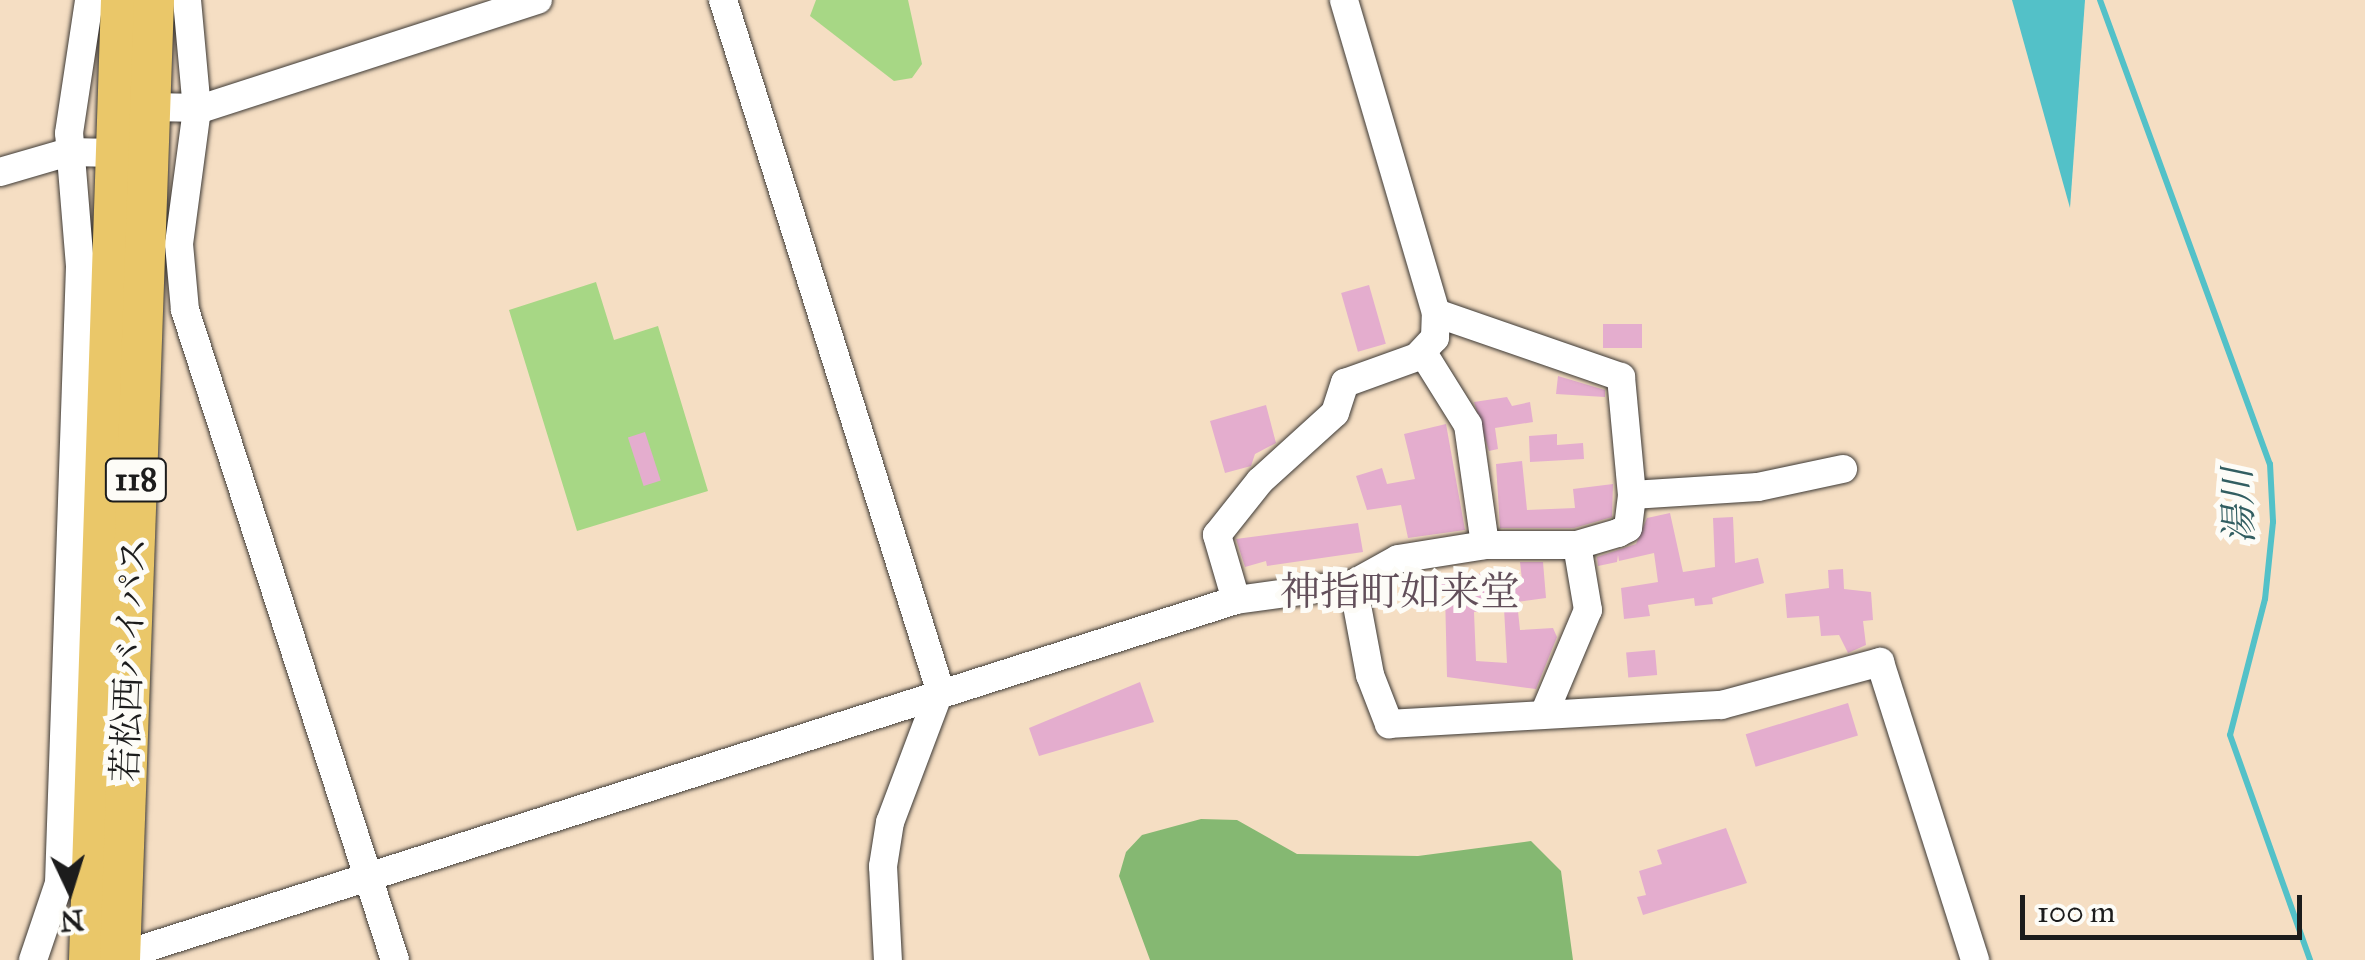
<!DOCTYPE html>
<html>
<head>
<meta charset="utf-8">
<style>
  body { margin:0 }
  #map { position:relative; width:2365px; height:960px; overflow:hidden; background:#f5dec3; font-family:"IM FELL Great Primer","Noto Serif JP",serif }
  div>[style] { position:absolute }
  .green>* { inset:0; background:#a7d785 }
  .forest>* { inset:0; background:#85b872 }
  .water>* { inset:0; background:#53c1c8 }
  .stream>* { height:6px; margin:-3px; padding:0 3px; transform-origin:3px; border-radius:3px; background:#53c1c8 }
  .building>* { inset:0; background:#e4adce; transform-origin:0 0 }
  .roads { filter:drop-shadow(0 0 2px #3d3935) drop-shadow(0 0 2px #3d3935) }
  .minor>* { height:28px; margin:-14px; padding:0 14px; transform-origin:14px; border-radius:14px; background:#fff }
  .highway>* { height:40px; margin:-20px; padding:0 20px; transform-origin:20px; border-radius:20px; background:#eac769 }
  span { translate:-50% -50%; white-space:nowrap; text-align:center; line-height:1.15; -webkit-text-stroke:10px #fdfcf7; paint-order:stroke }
  .shield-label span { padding:2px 8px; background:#fdfcf7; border:2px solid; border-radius:8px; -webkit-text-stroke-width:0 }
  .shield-label { font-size:32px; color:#1c1c1c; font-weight:700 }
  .street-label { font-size:35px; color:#1c1c1c }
  .water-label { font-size:38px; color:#325e61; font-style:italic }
  .quarter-label { font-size:40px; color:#624f5a }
  .north { position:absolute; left:20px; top:840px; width:100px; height:100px; -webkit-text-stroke:8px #fdfcf7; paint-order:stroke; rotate:176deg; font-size:28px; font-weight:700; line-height:40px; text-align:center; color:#1c1c1c }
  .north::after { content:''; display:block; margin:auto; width:35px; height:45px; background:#1c1c1c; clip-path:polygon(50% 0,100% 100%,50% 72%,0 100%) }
  .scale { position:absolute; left:2020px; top:895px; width:282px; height:45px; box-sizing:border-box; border:5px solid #1c1c1c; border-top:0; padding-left:12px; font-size:30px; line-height:35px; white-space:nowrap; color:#1c1c1c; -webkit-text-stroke:8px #fdfcf7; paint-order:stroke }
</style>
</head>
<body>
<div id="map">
  <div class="green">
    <div style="clip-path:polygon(816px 0,908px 0,922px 64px,912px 78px,894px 81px,810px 16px)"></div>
    <div style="clip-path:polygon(596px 282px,614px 340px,658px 326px,708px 491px,577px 531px,509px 310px)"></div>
  </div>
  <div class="forest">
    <div style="clip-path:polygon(1201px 819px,1237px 820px,1297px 854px,1418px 856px,1531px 841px,1561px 871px,1573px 960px,1150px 960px,1119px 876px,1126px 852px,1142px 835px)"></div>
  </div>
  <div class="water">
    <div style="clip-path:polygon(2012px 0,2085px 0,2070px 208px)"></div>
  </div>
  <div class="stream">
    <div style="left:2100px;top:0;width:494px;rotate:69.9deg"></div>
    <div style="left:2270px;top:464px;width:58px;rotate:87deg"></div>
    <div style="left:2273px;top:522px;width:77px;rotate:95.9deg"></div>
    <div style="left:2265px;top:599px;width:140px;rotate:104.4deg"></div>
    <div style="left:2230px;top:735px;width:239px;rotate:70.4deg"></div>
  </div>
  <div class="building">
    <div style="left:1369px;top:285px;width:61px;height:29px;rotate:74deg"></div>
    <div style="left:1603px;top:324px;width:39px;height:24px"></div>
    <div style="clip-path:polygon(1558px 376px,1605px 390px,1605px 397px,1556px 394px)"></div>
    <div style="clip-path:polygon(1507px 397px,1512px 406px,1530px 402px,1533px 422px,1495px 428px,1498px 449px,1489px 451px,1474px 402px)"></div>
    <div style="clip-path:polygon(1266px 405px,1276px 443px,1255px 454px,1251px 466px,1225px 473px,1210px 421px)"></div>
    <div style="clip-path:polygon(1446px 424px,1465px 530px,1408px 538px,1401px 505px,1367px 510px,1356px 476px,1382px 468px,1387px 484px,1415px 479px,1404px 434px)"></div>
    <div style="left:645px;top:432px;width:51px;height:18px;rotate:72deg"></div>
    <div style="clip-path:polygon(1557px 434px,1557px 445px,1583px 443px,1584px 459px,1530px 462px,1529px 436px)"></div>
    <div style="clip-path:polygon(1522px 461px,1527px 510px,1575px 508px,1573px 489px,1613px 484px,1612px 517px,1574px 528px,1500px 528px,1496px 464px)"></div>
    <div style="clip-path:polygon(1670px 513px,1683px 572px,1715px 567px,1713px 518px,1733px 517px,1735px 563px,1758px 558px,1764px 583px,1712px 598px,1713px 604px,1695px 606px,1694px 598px,1648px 605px,1650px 616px,1624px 619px,1621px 588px,1658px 582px,1654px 553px,1619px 561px,1618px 555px,1617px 562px,1598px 566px,1597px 557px,1636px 544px,1647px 518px)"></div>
    <div style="clip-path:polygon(1358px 523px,1363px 552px,1267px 566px,1266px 561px,1245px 567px,1236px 539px)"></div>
    <div style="clip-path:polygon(evenodd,1520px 562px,1543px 562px,1546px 598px,1517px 602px,1520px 630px,1553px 628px,1557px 637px,1536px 689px,1447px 677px,1445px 592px,1429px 594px,1428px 579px,1487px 573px,1488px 583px,1522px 580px,1520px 562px,1504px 608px,1507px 663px,1476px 661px,1474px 612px,1504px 608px)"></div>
    <div style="clip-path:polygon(1843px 569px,1844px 589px,1871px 592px,1873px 620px,1863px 621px,1866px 645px,1848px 653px,1839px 635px,1821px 636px,1819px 616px,1787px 618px,1785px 594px,1829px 588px,1828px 570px)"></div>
    <div style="left:1655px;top:650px;width:25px;height:29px;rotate:85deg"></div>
    <div style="clip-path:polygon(1140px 682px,1154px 722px,1039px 756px,1029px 728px)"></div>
    <div style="left:1848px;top:703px;width:34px;height:107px;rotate:73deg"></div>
    <div style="clip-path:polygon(1726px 828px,1747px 883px,1643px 915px,1637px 897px,1646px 895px,1639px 871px,1662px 864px,1657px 850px)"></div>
  </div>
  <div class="roads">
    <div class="minor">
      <div style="left:187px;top:0;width:109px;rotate:84.8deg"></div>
      <div style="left:197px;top:109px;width:136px;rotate:97.6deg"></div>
      <div style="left:179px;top:244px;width:66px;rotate:84.8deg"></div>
      <div style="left:185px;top:310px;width:683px;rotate:72.1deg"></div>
      <div style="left:723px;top:0;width:723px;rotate:72.54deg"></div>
      <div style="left:940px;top:690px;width:141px;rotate:110.7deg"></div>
      <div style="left:890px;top:822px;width:45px;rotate:99deg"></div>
      <div style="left:883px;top:866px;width:94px;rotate:87deg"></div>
      <div style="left:150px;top:107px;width:53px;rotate:1.1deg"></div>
      <div style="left:203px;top:108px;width:352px;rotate:-17.9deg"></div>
      <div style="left:0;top:172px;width:72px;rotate:-16.2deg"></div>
      <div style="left:69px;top:152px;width:47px;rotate:1.2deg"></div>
      <div style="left:1436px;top:313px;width:196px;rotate:19.1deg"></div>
      <div style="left:1621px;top:377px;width:119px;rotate:84.7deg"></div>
      <div style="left:1423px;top:353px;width:85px;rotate:58deg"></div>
      <div style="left:1468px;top:425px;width:121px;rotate:81.9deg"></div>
      <div style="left:1353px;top:584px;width:51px;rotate:-29.1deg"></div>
      <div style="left:1398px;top:559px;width:88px;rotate:-9.1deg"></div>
      <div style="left:1485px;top:545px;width:92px"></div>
      <div style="left:1577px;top:545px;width:43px;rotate:-16.3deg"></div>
      <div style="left:1618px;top:533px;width:11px;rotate:-27deg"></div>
      <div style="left:1628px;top:528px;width:33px;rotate:-83deg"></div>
      <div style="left:1632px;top:495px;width:126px;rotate:-3.6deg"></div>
      <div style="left:1758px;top:487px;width:87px;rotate:-12deg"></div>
      <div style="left:1236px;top:600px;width:68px;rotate:-106.3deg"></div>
      <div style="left:1217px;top:535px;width:69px;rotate:-51.5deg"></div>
      <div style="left:1260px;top:481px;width:101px;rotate:-42.2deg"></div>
      <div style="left:1335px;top:413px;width:32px;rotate:-72deg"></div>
      <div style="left:1345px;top:383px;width:77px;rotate:-19.9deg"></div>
      <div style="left:1417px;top:357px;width:26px;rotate:-47deg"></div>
      <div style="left:1435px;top:338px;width:25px;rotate:-88deg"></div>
      <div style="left:1436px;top:313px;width:326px;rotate:-106.4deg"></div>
      <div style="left:1544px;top:714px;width:113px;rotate:-67.1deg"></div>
      <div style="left:1588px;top:610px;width:66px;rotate:-99.6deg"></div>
      <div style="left:33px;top:960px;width:81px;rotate:-71.3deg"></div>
      <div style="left:59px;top:883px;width:617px;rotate:-88.05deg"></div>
      <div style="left:80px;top:266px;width:133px;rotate:-94.7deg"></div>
      <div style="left:69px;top:133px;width:134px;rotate:-81.4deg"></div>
      <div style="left:108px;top:960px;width:1184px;rotate:-17.7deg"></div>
      <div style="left:1236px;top:600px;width:118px;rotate:-7.8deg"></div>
      <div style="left:1353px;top:584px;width:93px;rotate:79.4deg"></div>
      <div style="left:1370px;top:675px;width:53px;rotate:68.8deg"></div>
      <div style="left:1389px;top:724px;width:333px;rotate:-3.3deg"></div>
      <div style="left:1721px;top:705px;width:165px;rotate:-15.1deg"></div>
      <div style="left:1880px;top:662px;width:313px;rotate:72.3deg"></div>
    </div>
    <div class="highway">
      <div style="left:89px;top:960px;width:961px;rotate:-88.09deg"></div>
      <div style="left:120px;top:960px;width:961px;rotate:-87.97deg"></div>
    </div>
  </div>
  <div class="shield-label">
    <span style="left:136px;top:480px">118</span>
  </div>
  <div class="street-label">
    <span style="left:130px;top:660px;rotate:-88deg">若松西バイパス</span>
  </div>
  <div class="water-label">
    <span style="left:2239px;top:506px;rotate:-92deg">湯川</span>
  </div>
  <div class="quarter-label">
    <span style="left:1400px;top:592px">神指町如来堂</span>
  </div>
  <div class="north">N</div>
  <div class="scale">100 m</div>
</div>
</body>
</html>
